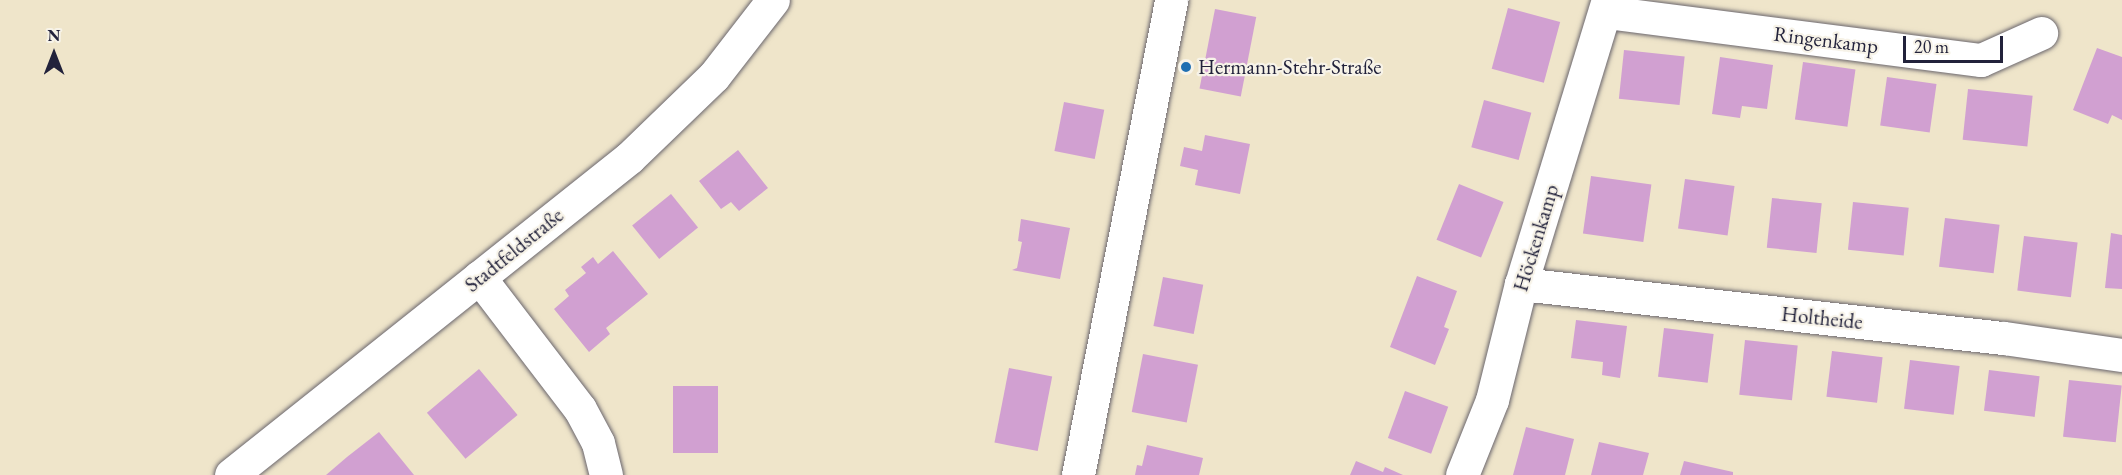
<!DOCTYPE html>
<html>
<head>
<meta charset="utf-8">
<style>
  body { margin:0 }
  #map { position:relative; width:2122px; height:475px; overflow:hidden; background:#efe5ca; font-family:"EB Garamond",serif }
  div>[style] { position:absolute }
  .building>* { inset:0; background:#d1a0d1; transform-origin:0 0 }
  .roads { filter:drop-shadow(0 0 2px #6a666d) drop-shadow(0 0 2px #6a666d) }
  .minor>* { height:33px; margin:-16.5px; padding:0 16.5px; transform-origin:16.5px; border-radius:16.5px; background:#fff }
  .dots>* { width:16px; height:16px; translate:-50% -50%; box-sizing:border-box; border:3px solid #f7f3e8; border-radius:50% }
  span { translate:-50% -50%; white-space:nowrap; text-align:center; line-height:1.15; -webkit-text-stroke:4.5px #f7f3e8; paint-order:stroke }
  .street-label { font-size:21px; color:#22223b }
  .poi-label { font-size:21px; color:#22223b }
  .left { translate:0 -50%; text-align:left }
  .north { position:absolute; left:24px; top:24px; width:60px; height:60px; -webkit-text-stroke:4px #f7f3e8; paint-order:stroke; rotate:0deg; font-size:16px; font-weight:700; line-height:24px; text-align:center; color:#22223b }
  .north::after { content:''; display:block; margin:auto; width:21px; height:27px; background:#22223b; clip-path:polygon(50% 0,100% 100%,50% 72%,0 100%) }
  .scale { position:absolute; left:1903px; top:36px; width:100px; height:27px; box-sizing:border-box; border:3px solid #22223b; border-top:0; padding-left:8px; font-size:18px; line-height:21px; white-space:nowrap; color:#22223b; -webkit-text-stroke:4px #f7f3e8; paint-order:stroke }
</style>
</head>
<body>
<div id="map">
  <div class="building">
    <div style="left:1508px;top:8px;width:54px;height:63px;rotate:15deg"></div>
    <div style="left:1215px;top:9px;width:42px;height:81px;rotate:11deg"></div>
    <div style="clip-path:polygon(2097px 48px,2122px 57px,2122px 120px,2112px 115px,2108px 124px,2073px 110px)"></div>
    <div style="left:1624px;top:50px;width:61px;height:49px;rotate:6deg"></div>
    <div style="clip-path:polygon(1720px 57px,1773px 65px,1767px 109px,1742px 106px,1740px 118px,1712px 114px)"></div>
    <div style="left:1803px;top:62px;width:53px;height:58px;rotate:8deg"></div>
    <div style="left:1887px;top:77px;width:50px;height:49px;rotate:8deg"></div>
    <div style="left:1968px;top:89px;width:65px;height:51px;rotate:6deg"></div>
    <div style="left:1484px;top:100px;width:49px;height:49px;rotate:15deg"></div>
    <div style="left:1064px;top:102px;width:41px;height:50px;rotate:11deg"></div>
    <div style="clip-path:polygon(1205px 135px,1250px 144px,1240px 194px,1195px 185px,1198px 170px,1180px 166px,1184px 147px,1202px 151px)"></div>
    <div style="clip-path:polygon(738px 150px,768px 188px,739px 211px,731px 202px,721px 209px,699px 181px)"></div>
    <div style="left:1591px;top:176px;width:61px;height:58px;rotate:8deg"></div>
    <div style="left:1685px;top:179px;width:50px;height:50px;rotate:8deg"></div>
    <div style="left:1459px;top:184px;width:48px;height:60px;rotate:22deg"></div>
    <div style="left:671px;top:194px;width:43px;height:50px;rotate:51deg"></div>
    <div style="left:1772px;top:198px;width:50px;height:50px;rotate:6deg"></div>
    <div style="left:1853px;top:202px;width:56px;height:48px;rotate:6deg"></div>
    <div style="left:1945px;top:218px;width:55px;height:49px;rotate:7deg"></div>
    <div style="clip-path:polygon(1021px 219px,1070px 228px,1060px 279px,1012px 270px,1017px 268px,1022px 242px,1018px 241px)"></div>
    <div style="clip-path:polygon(2111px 233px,2122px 235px,2122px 289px,2105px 288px)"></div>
    <div style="left:2024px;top:236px;width:54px;height:55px;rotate:7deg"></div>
    <div style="clip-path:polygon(613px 251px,648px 294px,606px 328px,610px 334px,589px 352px,554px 309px,569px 296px,565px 290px,586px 273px,581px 267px,593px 257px,598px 264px)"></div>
    <div style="clip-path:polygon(1417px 276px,1457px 291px,1444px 327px,1449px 329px,1435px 365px,1390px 347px)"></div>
    <div style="left:1163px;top:277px;width:41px;height:50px;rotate:11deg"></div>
    <div style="clip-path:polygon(1576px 320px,1627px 326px,1620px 378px,1602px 375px,1603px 362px,1571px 358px)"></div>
    <div style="left:1664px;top:328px;width:50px;height:49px;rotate:7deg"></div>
    <div style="left:1745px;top:340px;width:53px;height:55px;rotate:6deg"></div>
    <div style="left:1832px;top:351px;width:51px;height:46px;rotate:7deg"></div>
    <div style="left:1143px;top:354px;width:56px;height:59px;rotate:11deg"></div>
    <div style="left:1910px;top:360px;width:50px;height:49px;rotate:7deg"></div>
    <div style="left:1009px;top:368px;width:44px;height:76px;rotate:11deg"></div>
    <div style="left:479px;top:369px;width:60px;height:68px;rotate:50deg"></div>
    <div style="left:1989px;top:370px;width:51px;height:41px;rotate:7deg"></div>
    <div style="left:2069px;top:380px;width:53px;height:57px;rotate:6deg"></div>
    <div style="left:718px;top:386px;width:67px;height:45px;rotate:90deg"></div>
    <div style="left:1405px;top:391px;width:46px;height:50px;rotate:20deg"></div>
    <div style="clip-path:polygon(1526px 427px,1574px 439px,1565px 475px,1513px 475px)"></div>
    <div style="clip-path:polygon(379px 432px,414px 475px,326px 475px,347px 457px)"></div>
    <div style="clip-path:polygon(1599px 442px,1649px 453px,1643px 475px,1591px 475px)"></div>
    <div style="clip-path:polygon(1147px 445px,1203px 458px,1199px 475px,1135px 475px,1137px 465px,1142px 466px)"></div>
    <div style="clip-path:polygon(1356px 461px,1383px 472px,1385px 467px,1403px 475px,1350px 475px)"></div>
    <div style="clip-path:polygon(1684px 461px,1733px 472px,1733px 475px,1680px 475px)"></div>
  </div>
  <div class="roads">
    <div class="minor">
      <div style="left:1606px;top:12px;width:378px;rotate:7.3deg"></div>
      <div style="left:1981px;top:60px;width:66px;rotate:-24.2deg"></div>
      <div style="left:479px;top:277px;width:166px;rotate:52.6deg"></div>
      <div style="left:580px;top:409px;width:38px;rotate:62deg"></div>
      <div style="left:598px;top:443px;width:33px;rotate:76deg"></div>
      <div style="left:1521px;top:284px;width:486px;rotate:6.4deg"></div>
      <div style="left:2004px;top:338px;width:119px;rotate:8.2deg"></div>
      <div style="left:231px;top:475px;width:509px;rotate:-38.54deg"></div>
      <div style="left:629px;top:158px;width:118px;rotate:-44deg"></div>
      <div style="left:714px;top:76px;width:96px;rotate:-52.2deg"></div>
      <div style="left:1078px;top:475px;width:484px;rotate:-78.9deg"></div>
      <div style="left:1462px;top:475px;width:81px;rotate:-68.2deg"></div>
      <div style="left:1492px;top:400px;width:120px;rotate:-76deg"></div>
      <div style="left:1521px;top:284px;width:297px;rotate:-73deg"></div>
    </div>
  </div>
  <div class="dots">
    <div style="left:1186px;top:67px;background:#1f6fb2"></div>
  </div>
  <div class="street-label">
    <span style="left:1826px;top:40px;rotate:7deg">Ringenkamp</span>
    <span style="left:1536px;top:238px;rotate:-73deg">Höckenkamp</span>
    <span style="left:514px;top:250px;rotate:-39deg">Stadtfeldstraße</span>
    <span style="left:1822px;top:318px;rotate:6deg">Holtheide</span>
  </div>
  <div class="poi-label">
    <span class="left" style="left:1198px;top:67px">Hermann-Stehr-Straße</span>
  </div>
  <div class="north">N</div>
  <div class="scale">20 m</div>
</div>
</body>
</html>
